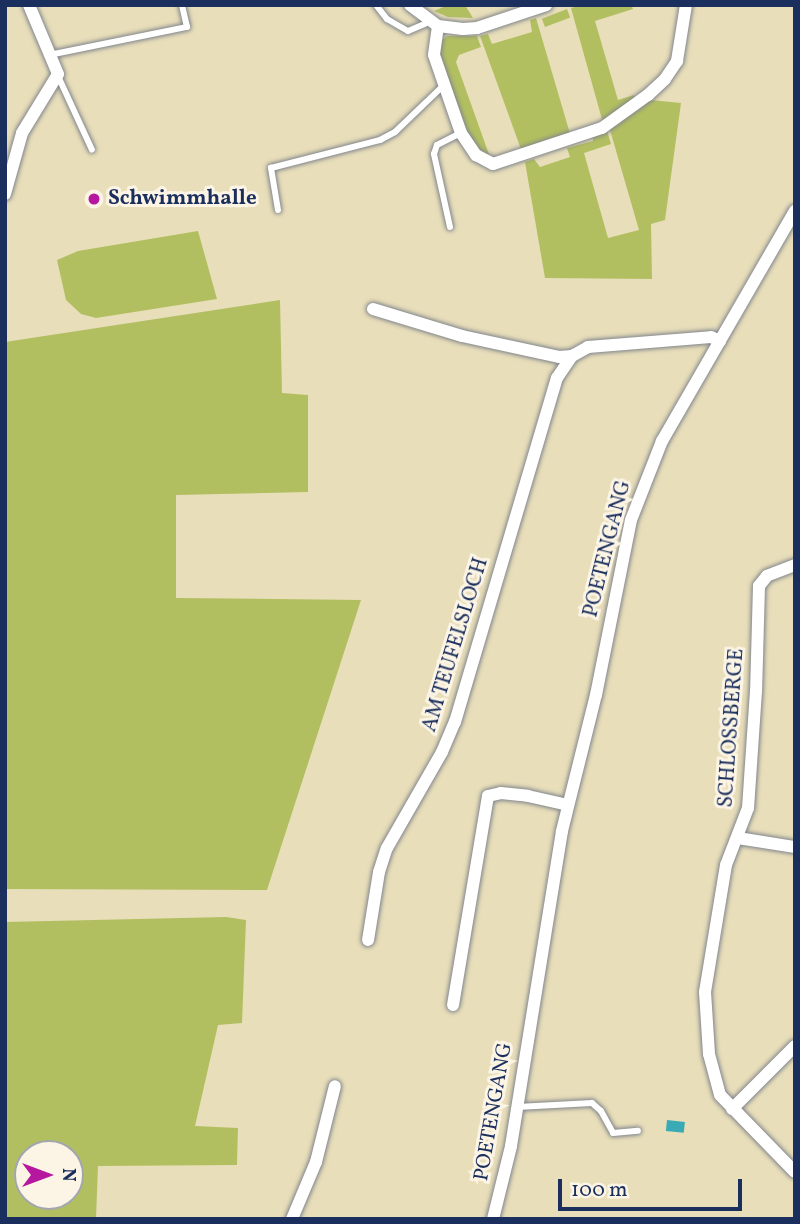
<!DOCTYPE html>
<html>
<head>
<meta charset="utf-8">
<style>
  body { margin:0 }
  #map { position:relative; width:800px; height:1224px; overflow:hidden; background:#e8deba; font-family:Vollkorn,serif }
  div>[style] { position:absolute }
  .green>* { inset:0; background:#b2bf61; transform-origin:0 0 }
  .water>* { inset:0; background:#3aabb4; transform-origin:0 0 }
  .roads { filter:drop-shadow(0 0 2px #82868c) drop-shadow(0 0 2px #82868c) }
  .lane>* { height:6px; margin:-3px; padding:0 3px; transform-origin:3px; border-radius:3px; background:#fff }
  .street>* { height:12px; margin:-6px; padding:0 6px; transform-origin:6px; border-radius:6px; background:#fff }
  .dots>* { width:19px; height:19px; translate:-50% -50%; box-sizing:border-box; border:4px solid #fcf5e5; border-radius:50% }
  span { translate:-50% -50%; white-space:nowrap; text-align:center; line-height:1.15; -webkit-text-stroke:6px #fcf5e5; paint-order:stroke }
  .poi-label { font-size:21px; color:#1b2f5e; font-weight:700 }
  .left { translate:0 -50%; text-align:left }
  .street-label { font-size:21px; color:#1b2f5e }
  .frame { position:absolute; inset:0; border:7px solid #1b2f5e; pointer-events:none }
  .north { position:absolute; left:14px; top:1140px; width:70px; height:70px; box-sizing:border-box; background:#fcf5e5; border:2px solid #a2a6af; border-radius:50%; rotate:90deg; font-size:19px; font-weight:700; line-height:28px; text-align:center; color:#1b2f5e }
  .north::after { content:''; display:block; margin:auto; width:24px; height:32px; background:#b5179e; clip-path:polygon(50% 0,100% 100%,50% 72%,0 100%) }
  .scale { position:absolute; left:558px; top:1179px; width:184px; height:32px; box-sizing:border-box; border:4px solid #1b2f5e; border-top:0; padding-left:9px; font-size:21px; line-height:24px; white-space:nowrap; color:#1b2f5e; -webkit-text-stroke:5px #fcf5e5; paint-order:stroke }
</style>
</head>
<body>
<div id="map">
  <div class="green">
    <div style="clip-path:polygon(448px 5px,465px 5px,473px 18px,448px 17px,434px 11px)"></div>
    <div style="clip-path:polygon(582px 5px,631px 5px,633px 9px,595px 21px,618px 100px,634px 95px,635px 99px,603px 123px,571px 8px)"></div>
    <div style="left:567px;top:9px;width:9px;height:27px;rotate:69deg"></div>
    <div style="clip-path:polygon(536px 18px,571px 137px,522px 152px,480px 36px,488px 34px,492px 44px,532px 32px,530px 20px)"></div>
    <div style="clip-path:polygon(447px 36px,477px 36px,481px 47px,459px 55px,456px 62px,491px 160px,473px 147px,437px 52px,439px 42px)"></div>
    <div style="clip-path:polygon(651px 100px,681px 103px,665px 220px,651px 224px,652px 279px,545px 278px,525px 162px,534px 159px,540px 167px,570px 157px,567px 148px,593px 141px,593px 137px,607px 131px,611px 144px,584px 153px,608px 238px,639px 230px,610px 130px)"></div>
    <div style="clip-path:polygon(198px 231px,217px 299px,96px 318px,81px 314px,66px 300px,57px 260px,78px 251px)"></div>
    <div style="clip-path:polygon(280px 300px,282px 393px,308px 395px,308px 492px,176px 495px,176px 598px,361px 600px,267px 890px,5px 889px,5px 342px)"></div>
    <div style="clip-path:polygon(evenodd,226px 917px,246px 920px,242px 1023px,218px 1025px,195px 1126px,238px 1128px,237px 1165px,98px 1166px,96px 1219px,5px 1219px,5px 922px,226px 917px,28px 1154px,70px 1154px,70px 1196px,28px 1196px,28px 1154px)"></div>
  </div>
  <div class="water">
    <div style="left:667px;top:1120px;width:18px;height:11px;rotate:6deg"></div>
  </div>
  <div class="roads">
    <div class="lane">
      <div style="left:376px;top:5px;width:18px;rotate:52deg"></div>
      <div style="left:387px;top:19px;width:24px;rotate:30deg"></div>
      <div style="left:408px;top:31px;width:23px;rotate:-23deg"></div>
      <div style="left:49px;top:55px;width:141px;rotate:-11.5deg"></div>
      <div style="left:187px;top:27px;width:23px;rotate:-103deg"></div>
      <div style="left:58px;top:76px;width:81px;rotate:65.3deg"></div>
      <div style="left:278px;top:210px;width:43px;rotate:-99.5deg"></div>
      <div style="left:271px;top:168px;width:113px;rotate:-14.4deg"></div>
      <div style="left:380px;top:140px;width:17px;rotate:-28deg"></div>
      <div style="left:395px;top:132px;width:68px;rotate:-43.8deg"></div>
      <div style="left:450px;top:227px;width:75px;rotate:-102.4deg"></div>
      <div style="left:434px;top:154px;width:9px;rotate:-72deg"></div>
      <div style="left:437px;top:145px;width:27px;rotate:-27deg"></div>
      <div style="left:517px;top:1107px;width:75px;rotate:-3.1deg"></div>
      <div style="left:592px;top:1103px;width:12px;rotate:42deg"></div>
      <div style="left:601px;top:1111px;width:25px;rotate:61deg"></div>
      <div style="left:613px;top:1133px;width:25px;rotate:-5deg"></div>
    </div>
    <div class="street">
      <div style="left:410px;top:5px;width:35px;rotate:37deg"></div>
      <div style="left:438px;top:26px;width:25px;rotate:7deg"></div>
      <div style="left:463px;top:29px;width:14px;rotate:-4deg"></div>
      <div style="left:477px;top:28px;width:73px;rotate:-18.4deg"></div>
      <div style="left:438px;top:26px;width:29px;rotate:98deg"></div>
      <div style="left:434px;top:55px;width:83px;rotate:70.9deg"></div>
      <div style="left:461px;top:133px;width:27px;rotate:56deg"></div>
      <div style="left:476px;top:155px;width:19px;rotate:28deg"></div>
      <div style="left:493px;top:164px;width:115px;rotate:-18.3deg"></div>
      <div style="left:602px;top:128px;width:57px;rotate:-35.7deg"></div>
      <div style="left:648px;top:95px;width:23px;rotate:-43deg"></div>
      <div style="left:665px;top:79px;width:22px;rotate:-56deg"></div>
      <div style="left:677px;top:61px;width:57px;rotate:-80.9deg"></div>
      <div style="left:5px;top:194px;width:63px;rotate:-74.4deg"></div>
      <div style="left:22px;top:133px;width:69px;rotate:-58.6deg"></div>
      <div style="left:58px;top:74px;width:75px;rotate:-112.8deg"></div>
      <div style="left:373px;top:309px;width:93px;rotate:16.9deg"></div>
      <div style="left:462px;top:336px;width:99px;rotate:12.2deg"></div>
      <div style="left:559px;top:357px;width:13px;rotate:-4deg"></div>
      <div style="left:572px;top:356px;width:18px;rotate:-29deg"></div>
      <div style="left:588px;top:347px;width:123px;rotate:-4.6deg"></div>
      <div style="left:711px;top:337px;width:10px;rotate:24deg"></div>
      <div style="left:795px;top:565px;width:30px;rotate:159deg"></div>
      <div style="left:767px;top:576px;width:13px;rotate:129deg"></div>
      <div style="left:759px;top:586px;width:105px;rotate:91.6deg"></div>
      <div style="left:756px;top:691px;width:117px;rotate:93.9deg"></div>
      <div style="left:748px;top:808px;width:61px;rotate:111.1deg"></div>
      <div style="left:726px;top:865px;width:129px;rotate:99.4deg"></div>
      <div style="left:705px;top:992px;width:62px;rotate:86.3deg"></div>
      <div style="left:709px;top:1054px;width:42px;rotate:75deg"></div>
      <div style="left:720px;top:1095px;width:107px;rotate:45.8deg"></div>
      <div style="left:738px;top:838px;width:58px;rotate:9deg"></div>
      <div style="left:368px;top:940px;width:69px;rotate:-80.8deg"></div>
      <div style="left:379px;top:872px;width:25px;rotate:-72deg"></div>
      <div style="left:387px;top:848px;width:111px;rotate:-60.2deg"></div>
      <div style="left:442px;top:752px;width:33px;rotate:-67deg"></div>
      <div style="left:455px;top:722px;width:359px;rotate:-73.5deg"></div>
      <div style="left:557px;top:378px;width:27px;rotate:-56deg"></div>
      <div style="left:453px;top:1005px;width:212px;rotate:-80.5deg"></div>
      <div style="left:488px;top:796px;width:13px;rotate:-13deg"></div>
      <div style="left:501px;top:793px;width:27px;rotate:6deg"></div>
      <div style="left:528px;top:796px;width:41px;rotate:12.7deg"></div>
      <div style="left:732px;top:1109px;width:89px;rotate:-45deg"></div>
      <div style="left:292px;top:1219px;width:62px;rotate:-67.2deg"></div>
      <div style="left:316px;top:1162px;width:78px;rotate:-76deg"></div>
      <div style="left:493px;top:1219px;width:75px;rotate:-76.1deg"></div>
      <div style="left:511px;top:1146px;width:319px;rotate:-80.8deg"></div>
      <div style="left:562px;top:831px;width:140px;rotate:-76deg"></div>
      <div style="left:596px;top:695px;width:178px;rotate:-78.7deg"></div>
      <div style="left:631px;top:520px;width:85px;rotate:-68.6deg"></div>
      <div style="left:662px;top:441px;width:266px;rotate:-60deg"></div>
    </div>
  </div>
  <div class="dots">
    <div style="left:94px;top:199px;background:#b5179e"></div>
  </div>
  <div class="poi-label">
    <span class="left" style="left:108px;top:199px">Schwimmhalle</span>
  </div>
  <div class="street-label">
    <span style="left:608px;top:549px;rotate:-76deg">POETENGANG</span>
    <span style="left:456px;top:645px;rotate:-73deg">AM TEUFELSLOCH</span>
    <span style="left:732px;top:728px;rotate:-86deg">SCHLOSSBERGE</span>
    <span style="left:494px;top:1112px;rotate:-80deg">POETENGANG</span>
  </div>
  <div class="frame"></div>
  <div class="north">N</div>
  <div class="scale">100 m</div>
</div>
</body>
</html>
